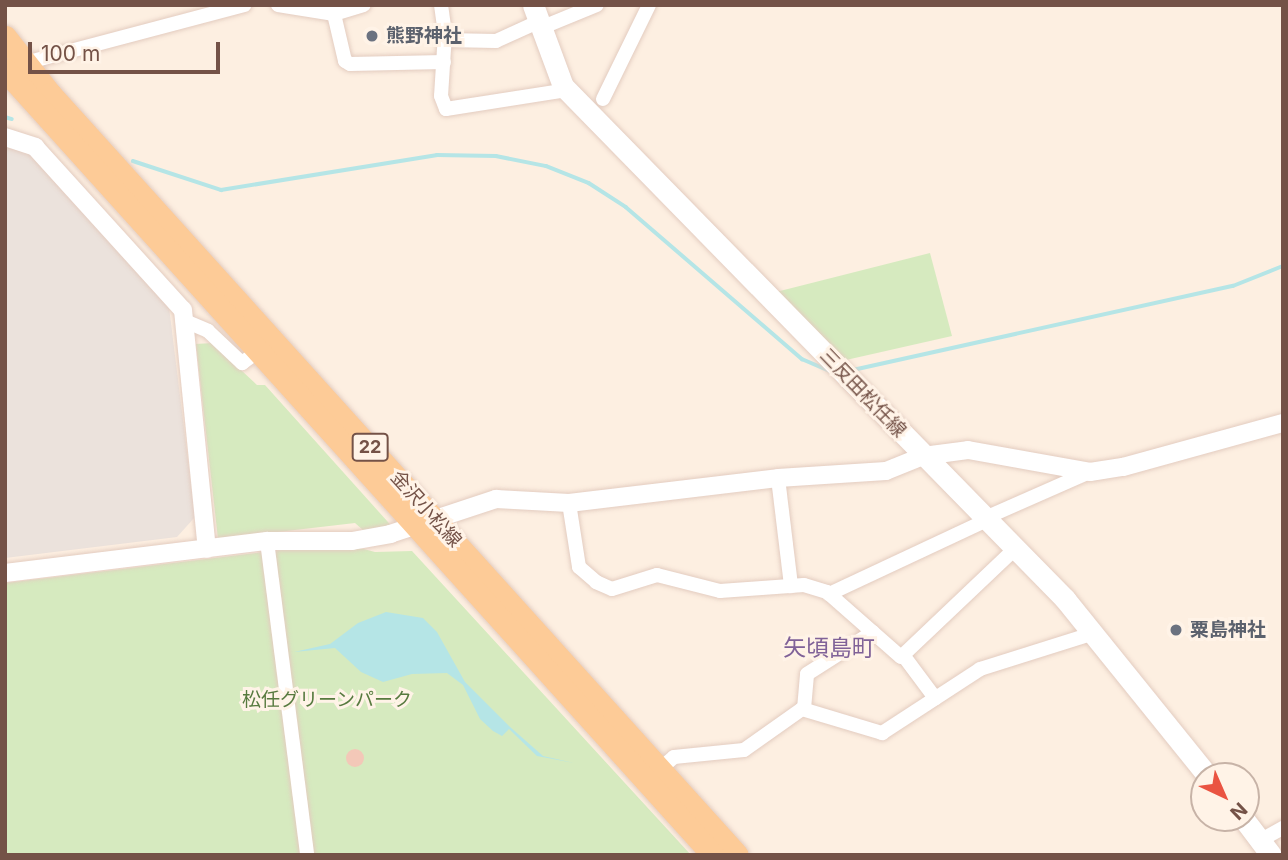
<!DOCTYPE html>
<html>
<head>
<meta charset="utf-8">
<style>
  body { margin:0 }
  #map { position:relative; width:1288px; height:860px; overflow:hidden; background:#fdefe1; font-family:Inter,"Noto Sans JP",sans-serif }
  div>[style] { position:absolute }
  .industrial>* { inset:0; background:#ebe2dc }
  .green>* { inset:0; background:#d6eabf }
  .water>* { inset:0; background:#b5e5e6 }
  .stream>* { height:3.5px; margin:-1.75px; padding:0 1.75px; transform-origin:1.75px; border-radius:1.75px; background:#b5e5e6 }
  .building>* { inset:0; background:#f3c8b8 }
  .round { border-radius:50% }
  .roads { filter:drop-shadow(0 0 2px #e3ccc0) drop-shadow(0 0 2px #e3ccc0) }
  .minor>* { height:14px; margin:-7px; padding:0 7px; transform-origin:7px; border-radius:7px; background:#fff }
  .tertiary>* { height:18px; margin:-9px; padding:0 9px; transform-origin:9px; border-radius:9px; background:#fff }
  .secondary>* { height:21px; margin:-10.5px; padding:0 10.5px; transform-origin:10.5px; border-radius:10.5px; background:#fff }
  .primary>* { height:23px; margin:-11.5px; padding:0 11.5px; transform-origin:11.5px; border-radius:11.5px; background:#fdcb97 }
  .dots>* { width:19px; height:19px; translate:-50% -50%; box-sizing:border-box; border:4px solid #fff3e7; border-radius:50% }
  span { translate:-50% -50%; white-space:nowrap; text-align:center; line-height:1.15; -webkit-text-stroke:6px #fff3e7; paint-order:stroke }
  .shield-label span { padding:2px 5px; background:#fff3e7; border:2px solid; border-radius:5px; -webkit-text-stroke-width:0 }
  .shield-label { font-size:18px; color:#745247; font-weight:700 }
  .worship-label { font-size:19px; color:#5b616d; font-weight:700 }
  .left { translate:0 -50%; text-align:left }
  .street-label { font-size:19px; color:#745247 }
  .park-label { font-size:19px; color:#577a3f }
  .quarter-label { font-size:23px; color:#806298 }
  .frame { position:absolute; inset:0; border:7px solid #745247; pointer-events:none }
  .north { position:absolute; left:1190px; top:762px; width:70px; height:70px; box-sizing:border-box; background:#fff3e7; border:2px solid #c7b3a7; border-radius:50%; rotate:136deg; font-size:19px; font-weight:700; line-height:28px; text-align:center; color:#745247 }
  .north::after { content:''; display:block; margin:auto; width:24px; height:32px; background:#ea5442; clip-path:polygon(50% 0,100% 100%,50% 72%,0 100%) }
  .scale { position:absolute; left:28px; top:42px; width:192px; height:32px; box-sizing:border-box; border:4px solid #745247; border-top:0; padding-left:9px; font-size:21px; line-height:24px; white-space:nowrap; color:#745247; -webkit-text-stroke:5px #fff3e7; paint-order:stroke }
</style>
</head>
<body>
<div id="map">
  <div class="industrial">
    <div style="clip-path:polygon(5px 146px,32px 155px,169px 307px,195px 517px,177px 537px,5px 558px)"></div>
  </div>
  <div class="green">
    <div style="clip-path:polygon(930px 253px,952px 336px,846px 360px,776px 292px)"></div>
    <div style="clip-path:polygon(212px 343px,257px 385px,265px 385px,396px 531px,363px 530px,355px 523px,218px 539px,196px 344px)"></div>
    <div style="clip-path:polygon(341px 543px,375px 552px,412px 551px,691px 855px,5px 855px,5px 583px)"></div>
  </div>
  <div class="water">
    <div style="clip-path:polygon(386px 612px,423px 618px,437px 632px,465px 682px,509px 726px,543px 756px,574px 763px,537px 756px,509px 729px,502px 736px,493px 731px,480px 719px,463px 685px,447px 673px,412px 674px,383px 682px,361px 672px,335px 648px,294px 652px,330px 644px,358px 623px)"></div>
  </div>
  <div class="stream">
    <div style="left:5px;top:117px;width:7px;rotate:16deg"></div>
    <div style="left:133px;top:161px;width:93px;rotate:18.2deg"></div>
    <div style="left:221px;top:190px;width:219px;rotate:-9.2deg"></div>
    <div style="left:437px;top:155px;width:59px;rotate:1deg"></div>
    <div style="left:496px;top:156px;width:51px;rotate:11.3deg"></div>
    <div style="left:546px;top:166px;width:46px;rotate:21.6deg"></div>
    <div style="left:589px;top:183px;width:44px;rotate:33deg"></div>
    <div style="left:626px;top:207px;width:233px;rotate:40.8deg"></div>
    <div style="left:802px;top:359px;width:33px;rotate:23deg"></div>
    <div style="left:853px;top:370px;width:389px;rotate:-12.5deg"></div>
    <div style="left:1233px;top:286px;width:54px;rotate:-21.8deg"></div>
  </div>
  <div class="building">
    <div class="round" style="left:346px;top:749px;width:18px;height:18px"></div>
  </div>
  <div class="roads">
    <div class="minor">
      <div style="left:278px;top:5px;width:57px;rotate:9.1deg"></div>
      <div style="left:334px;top:14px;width:31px;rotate:-17deg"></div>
      <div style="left:441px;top:5px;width:28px;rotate:82deg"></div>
      <div style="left:445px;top:33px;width:63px;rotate:93.6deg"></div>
      <div style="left:441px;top:96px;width:14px;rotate:69deg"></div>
      <div style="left:446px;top:109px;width:122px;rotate:-8.9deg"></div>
      <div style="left:334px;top:14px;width:48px;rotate:76.8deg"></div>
      <div style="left:345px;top:61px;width:6px;rotate:31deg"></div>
      <div style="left:350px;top:64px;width:94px;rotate:-1.2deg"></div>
      <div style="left:543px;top:27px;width:58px;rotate:-22.2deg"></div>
      <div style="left:445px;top:40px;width:51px;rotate:1.1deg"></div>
      <div style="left:496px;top:41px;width:48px;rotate:-24.4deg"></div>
      <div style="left:25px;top:63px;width:227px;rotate:-14.8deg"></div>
      <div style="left:603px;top:99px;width:105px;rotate:-63.9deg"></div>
      <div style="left:185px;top:321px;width:25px;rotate:23deg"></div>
      <div style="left:208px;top:331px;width:47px;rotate:43.3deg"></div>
      <div style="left:242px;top:363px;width:19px;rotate:-36deg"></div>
      <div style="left:778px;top:478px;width:109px;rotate:83.1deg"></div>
      <div style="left:569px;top:503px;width:65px;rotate:81.1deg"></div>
      <div style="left:579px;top:567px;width:23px;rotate:41deg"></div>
      <div style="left:596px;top:582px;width:17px;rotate:24deg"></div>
      <div style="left:612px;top:589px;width:47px;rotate:-17.3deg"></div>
      <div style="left:657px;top:575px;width:65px;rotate:14.3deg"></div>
      <div style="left:720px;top:591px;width:84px;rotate:-4.1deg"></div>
      <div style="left:804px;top:585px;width:24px;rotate:17deg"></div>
      <div style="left:827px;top:592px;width:98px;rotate:41.3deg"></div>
      <div style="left:901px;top:657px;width:157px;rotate:-43.5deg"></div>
      <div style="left:985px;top:518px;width:115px;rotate:-23.7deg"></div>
      <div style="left:267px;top:541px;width:317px;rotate:82.7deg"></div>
      <div style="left:829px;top:594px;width:174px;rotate:-25.1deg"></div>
      <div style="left:903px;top:655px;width:54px;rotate:53.3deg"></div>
      <div style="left:804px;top:709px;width:35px;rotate:-85deg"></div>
      <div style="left:807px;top:674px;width:78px;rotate:-32.5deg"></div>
      <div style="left:659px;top:770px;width:20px;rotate:-41deg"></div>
      <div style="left:674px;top:757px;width:70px;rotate:-5.7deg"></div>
      <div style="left:744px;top:750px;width:71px;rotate:-35.3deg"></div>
      <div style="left:802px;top:709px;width:84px;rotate:16.7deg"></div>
      <div style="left:882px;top:733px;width:117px;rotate:-33.1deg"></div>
      <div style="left:980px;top:669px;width:120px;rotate:-17.5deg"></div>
      <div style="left:1261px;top:840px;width:25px;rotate:-29deg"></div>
    </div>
    <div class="tertiary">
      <div style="left:5px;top:137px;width:32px;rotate:18deg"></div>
      <div style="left:35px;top:147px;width:220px;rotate:47.8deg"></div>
      <div style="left:183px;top:310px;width:240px;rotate:84.3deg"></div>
      <div style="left:5px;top:573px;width:264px;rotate:-7deg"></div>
      <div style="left:267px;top:541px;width:85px"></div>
      <div style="left:352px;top:541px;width:39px;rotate:-10deg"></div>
      <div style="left:390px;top:534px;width:112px;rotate:-18.3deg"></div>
      <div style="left:496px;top:499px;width:73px;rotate:3.1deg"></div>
      <div style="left:569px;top:503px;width:210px;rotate:-6.8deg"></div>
      <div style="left:778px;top:478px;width:108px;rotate:-3.7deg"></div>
      <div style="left:886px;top:471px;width:40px;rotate:-22deg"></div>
      <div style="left:923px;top:456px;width:45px;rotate:-7.6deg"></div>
      <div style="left:968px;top:450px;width:124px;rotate:10.2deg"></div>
      <div style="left:1090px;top:472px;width:33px;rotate:-9deg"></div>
      <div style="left:1123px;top:467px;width:166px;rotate:-15.4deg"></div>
    </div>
    <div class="secondary">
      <div style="left:533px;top:5px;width:86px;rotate:69.7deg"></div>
      <div style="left:563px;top:86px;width:718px;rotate:45.62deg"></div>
      <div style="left:1065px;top:599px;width:228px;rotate:51.1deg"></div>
      <div style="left:1243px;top:818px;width:46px;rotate:52.9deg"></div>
    </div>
    <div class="primary">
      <div style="left:5px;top:37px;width:73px;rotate:51.7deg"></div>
      <div style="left:50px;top:94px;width:1025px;rotate:47.93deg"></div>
      <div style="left:5px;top:70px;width:1057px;rotate:47.95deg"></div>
    </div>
  </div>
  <div class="dots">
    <div style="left:372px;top:36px;background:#6b7280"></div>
    <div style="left:1176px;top:630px;background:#6b7280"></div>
  </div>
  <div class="shield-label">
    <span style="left:370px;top:447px">22</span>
  </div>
  <div class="worship-label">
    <span class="left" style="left:386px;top:36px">熊野神社</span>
    <span class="left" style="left:1190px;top:630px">粟島神社</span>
  </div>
  <div class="street-label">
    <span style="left:863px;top:393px;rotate:46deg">三反田松任線</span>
    <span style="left:426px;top:509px;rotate:48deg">金沢小松線</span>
  </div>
  <div class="park-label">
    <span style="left:327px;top:700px">松任グリーンパーク</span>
  </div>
  <div class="quarter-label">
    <span style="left:829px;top:648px">矢頃島町</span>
  </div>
  <div class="frame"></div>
  <div class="north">N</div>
  <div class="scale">100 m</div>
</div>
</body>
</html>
